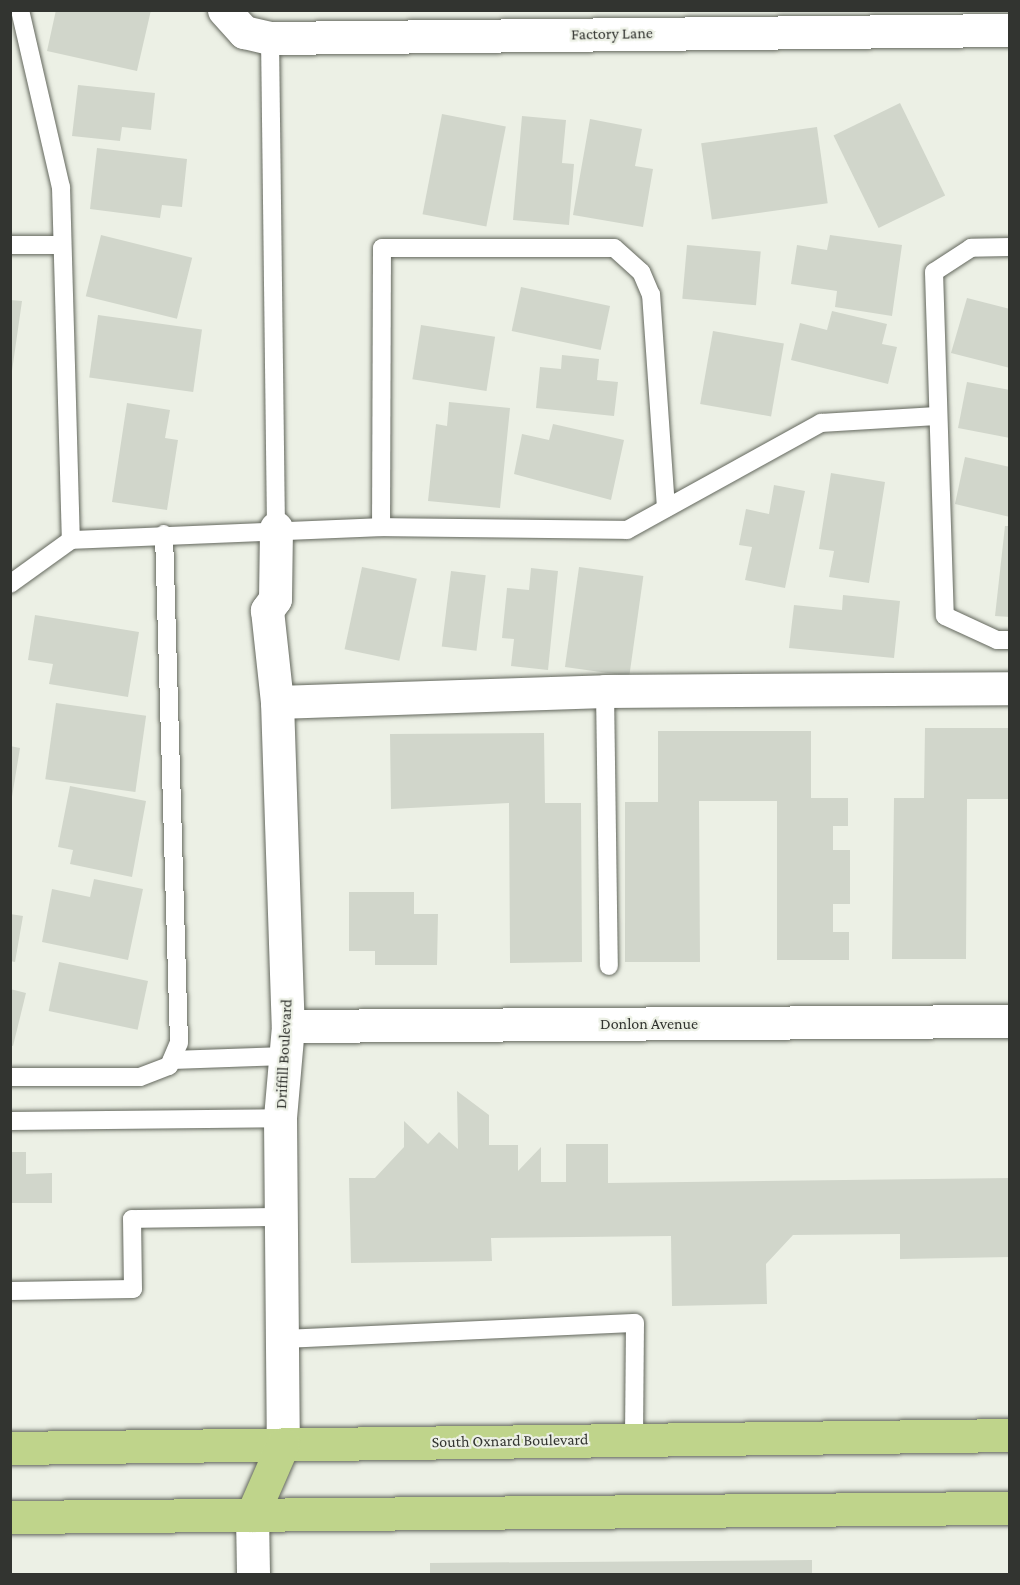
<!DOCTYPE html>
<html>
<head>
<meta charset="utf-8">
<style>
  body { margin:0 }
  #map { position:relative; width:1020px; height:1585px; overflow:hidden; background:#ecf0e5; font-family:"Crimson Pro",serif }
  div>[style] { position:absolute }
  .building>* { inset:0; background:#d1d6cb; transform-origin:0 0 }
  .roads { filter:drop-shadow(0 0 2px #63675d) drop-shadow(0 0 2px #63675d) }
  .lane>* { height:18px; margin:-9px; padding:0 9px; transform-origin:9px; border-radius:9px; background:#fff }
  .street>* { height:33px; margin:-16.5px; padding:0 16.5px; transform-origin:16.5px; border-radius:16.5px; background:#fff }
  .primary>* { height:33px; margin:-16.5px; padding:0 16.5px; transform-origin:16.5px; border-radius:16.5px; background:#bfd48b }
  span { translate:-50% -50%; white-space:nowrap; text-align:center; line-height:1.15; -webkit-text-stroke:4.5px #ecf0e5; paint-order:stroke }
  .street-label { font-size:16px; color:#323430 }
  .frame { position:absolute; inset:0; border:12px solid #323430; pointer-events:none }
</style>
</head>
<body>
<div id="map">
  <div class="building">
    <div style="clip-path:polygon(56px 10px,151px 10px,137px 71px,47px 51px)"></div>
    <div style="clip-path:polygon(78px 85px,155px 93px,151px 130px,122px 127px,120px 141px,72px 136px)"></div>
    <div style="left:900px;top:103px;width:103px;height:74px;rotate:64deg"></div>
    <div style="left:442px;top:114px;width:65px;height:102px;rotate:11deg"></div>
    <div style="clip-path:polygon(522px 116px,566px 120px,562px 163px,574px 164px,569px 225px,513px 220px)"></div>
    <div style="clip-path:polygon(590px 119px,642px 129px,635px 166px,653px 169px,643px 227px,573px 215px)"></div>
    <div style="left:817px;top:127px;width:77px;height:117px;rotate:82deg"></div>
    <div style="clip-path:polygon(97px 148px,187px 159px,182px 207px,162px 205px,160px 218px,90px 209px)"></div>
    <div style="left:101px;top:235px;width:94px;height:63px;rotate:14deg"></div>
    <div style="clip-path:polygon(830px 235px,902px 245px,892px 316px,835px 307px,837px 291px,791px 284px,797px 245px,827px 250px)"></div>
    <div style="left:687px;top:245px;width:74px;height:54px;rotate:5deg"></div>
    <div style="left:521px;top:287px;width:91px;height:45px;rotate:12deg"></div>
    <div style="clip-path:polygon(967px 298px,1010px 309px,1010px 368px,951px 353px)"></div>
    <div style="clip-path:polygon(10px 300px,22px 301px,12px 371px,10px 371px)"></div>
    <div style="clip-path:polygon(832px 311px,887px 324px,882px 344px,897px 347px,888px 384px,791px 360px,800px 323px,827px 330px)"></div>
    <div style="left:98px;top:315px;width:105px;height:63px;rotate:8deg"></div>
    <div style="left:421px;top:325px;width:75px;height:55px;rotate:9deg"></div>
    <div style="left:713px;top:331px;width:72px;height:74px;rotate:10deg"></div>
    <div style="clip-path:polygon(562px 355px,599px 359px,597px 380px,618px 382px,614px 416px,536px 408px,540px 367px,561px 369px)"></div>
    <div style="clip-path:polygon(967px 382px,1010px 390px,1010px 438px,958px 428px)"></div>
    <div style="clip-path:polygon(449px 402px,510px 408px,500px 508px,428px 501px,436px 424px,447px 426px)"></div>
    <div style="clip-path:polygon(127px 403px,170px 410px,165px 438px,178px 440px,167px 510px,112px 502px)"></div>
    <div style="clip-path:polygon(553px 424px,624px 440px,611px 500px,514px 474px,522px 434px,549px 440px)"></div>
    <div style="clip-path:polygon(965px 457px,1010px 467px,1010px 517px,955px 504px)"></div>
    <div style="clip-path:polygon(831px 473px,885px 482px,869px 583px,829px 577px,834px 551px,819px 549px)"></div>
    <div style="clip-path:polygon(774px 485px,805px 491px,785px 588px,745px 580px,752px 547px,739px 545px,746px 509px,769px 514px)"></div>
    <div style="clip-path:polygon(1005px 526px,1010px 526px,1010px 617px,995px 616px)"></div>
    <div style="left:362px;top:567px;width:56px;height:84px;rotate:12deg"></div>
    <div style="left:579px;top:567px;width:65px;height:101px;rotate:8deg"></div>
    <div style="clip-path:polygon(531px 568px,558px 571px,548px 670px,511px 666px,514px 639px,502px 638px,507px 588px,529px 590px)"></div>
    <div style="left:451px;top:571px;width:35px;height:76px;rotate:7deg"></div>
    <div style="clip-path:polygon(843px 595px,900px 601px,894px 658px,789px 648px,794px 605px,842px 610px)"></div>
    <div style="clip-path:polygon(35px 615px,139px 632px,128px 697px,49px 684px,53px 664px,28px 660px)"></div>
    <div style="left:56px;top:703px;width:91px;height:77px;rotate:8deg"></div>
    <div style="clip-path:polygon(925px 728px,1010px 728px,1010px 799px,967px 799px,966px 959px,892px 959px,894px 798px,924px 798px)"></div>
    <div style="clip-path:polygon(658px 731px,811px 731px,811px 798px,848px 798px,848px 826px,833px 826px,833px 850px,850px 850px,850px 904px,833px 904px,833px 932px,849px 932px,849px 960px,777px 960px,777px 801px,699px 801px,700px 962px,625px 962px,625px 802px,658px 802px)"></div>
    <div style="clip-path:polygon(544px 733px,545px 803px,581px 803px,582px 962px,510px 963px,509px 803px,391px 809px,390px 734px)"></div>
    <div style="clip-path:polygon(10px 746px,20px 748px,12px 797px,10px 797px)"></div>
    <div style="clip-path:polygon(70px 786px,146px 801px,132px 877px,70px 864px,73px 850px,58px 847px)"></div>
    <div style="clip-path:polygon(94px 879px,143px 889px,128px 960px,42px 942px,52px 889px,90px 897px)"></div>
    <div style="clip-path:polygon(349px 892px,414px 892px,414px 914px,438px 914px,437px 965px,375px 965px,375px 951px,349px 951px)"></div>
    <div style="clip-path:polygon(10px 914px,23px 916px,15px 962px,10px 961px)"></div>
    <div style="left:59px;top:962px;width:91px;height:50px;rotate:12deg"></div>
    <div style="clip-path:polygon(10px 989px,26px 993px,13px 1046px,10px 1045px)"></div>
    <div style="clip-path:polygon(457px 1091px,489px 1115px,489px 1145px,518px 1145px,518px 1171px,541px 1147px,541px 1182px,566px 1182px,566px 1144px,608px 1144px,608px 1183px,1010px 1178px,1010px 1257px,900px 1259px,900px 1234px,793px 1235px,766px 1264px,767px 1304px,672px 1306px,671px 1236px,491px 1238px,492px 1261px,351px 1263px,349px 1178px,375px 1178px,404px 1147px,404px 1121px,428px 1144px,439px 1132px,458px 1149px)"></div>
    <div style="clip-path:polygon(10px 1152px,26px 1152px,26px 1174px,52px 1173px,52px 1203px,10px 1203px)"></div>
    <div style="clip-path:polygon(812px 1560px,812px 1574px,430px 1574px,430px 1563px)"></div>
  </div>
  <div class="roads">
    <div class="lane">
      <div style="left:20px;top:10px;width:182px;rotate:77deg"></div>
      <div style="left:61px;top:187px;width:353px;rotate:88.4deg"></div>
      <div style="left:270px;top:38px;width:490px;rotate:89.3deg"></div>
      <div style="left:10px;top:245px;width:52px"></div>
      <div style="left:1010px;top:247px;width:39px;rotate:179deg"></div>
      <div style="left:971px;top:248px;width:44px;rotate:147deg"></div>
      <div style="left:934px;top:272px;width:344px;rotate:88.2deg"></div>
      <div style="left:945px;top:616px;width:57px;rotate:24.8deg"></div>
      <div style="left:997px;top:640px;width:13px"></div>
      <div style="left:666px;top:508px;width:214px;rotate:-94deg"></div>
      <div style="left:651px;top:295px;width:25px;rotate:-113deg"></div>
      <div style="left:641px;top:272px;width:36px;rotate:-138deg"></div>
      <div style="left:614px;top:248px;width:232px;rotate:180deg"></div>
      <div style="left:382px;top:248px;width:279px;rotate:90.2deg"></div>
      <div style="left:381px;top:527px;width:246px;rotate:0.7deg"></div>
      <div style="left:627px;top:530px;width:222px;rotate:-28.9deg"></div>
      <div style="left:821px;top:423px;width:115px;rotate:-3.5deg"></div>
      <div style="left:10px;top:584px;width:75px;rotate:-35.8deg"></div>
      <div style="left:71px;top:540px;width:310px;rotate:-2.4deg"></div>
      <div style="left:605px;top:691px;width:275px;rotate:89.2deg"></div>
      <div style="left:172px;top:1060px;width:113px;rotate:-2deg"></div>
      <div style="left:10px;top:1077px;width:130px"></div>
      <div style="left:140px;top:1077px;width:31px;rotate:-21deg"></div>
      <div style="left:169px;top:1066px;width:25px;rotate:-67deg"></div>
      <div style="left:179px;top:1043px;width:509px;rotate:-91.69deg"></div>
      <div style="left:10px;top:1121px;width:270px;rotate:-0.6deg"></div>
      <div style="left:10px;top:1291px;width:123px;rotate:-0.9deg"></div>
      <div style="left:133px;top:1289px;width:70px;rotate:-90.8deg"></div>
      <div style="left:132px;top:1219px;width:149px;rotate:-0.8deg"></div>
      <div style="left:282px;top:1339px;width:353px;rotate:-2.6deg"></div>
      <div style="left:635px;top:1323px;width:116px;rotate:90.5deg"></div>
    </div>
    <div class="street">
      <div style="left:224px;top:10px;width:30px;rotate:48deg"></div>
      <div style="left:244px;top:32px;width:27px;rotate:13deg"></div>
      <div style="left:270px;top:38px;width:740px;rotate:-0.62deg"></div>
      <div style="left:276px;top:528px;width:71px;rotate:90.8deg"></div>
      <div style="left:275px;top:599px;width:14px;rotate:126deg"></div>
      <div style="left:267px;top:610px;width:93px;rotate:83.8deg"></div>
      <div style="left:277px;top:702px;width:324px;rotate:88.1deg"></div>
      <div style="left:288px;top:1026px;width:92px;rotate:95deg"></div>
      <div style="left:280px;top:1118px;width:326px;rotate:89.5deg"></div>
      <div style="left:277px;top:702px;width:328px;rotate:-1.9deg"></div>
      <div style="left:605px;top:691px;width:405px;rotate:-0.4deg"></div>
      <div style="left:288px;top:1026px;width:722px;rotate:-0.4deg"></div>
      <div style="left:252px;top:1515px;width:59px;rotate:89deg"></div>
    </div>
    <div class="primary">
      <div style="left:10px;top:1448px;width:1000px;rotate:-0.74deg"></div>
      <div style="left:252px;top:1515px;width:77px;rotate:-66.4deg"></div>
      <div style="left:10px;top:1517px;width:1000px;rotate:-0.52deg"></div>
    </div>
  </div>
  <div class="street-label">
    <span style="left:612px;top:34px;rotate:-1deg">Factory Lane</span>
    <span style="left:649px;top:1024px">Donlon Avenue</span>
    <span style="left:284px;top:1054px;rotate:-87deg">Driffill Boulevard</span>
    <span style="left:510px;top:1441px;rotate:-1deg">South Oxnard Boulevard</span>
  </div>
  <div class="frame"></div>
</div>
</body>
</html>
